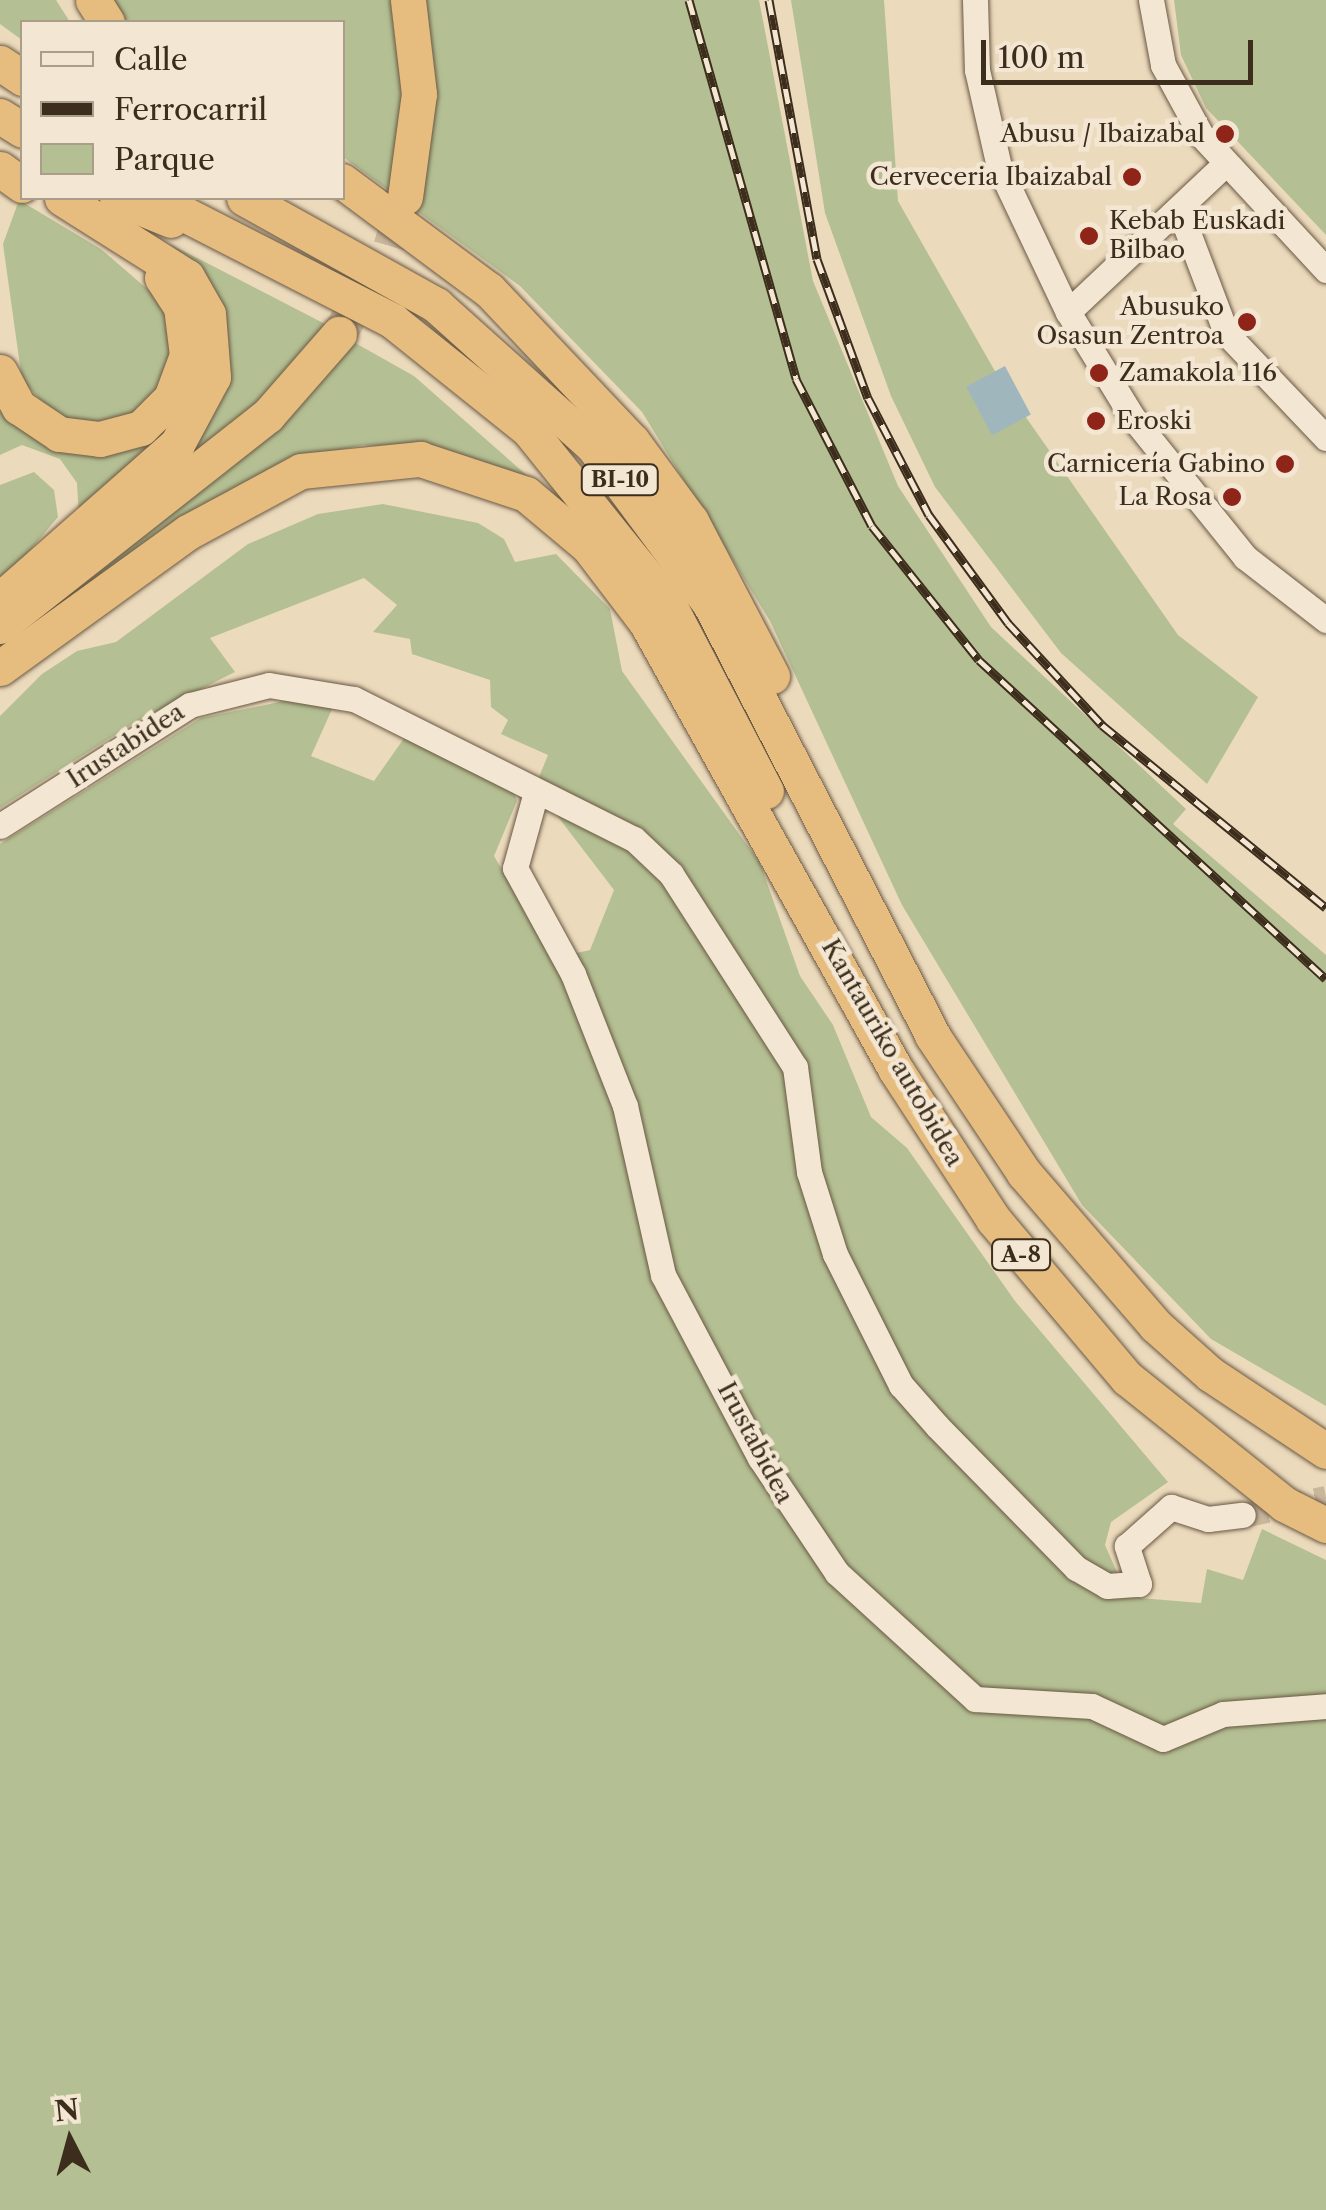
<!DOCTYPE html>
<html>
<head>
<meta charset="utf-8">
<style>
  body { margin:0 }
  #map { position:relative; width:1326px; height:2210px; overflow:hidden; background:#ecdabc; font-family:"Libre Caslon Text",serif }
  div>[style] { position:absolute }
  .green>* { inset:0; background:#b4c093 }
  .water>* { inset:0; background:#9fb7bc; transform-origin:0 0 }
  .minor-tunnel>* { height:25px; margin-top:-12.5px; transform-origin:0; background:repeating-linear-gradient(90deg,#c9b79c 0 25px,transparent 0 37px) }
  .highway-tunnel>* { height:35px; margin-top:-17.5px; transform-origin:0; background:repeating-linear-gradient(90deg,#c9b79c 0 35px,transparent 0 53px) }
  .roads { filter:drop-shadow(0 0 2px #695844) drop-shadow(0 0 2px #695844) }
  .minor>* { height:25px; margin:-12.5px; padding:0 12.5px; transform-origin:12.5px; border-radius:12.5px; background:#f3e7d3 }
  .highway>* { height:35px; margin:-17.5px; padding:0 17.5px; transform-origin:17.5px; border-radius:17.5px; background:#e6bd7e }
  .rail>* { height:9px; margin-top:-4.5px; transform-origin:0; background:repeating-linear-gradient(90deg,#f3e7d3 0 15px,#3d2d1c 0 30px); box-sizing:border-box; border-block:2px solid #3d2d1c }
  .dots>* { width:28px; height:28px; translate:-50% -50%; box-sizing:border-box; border:5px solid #f3e7d3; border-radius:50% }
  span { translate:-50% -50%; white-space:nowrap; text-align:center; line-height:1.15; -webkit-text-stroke:9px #f3e7d3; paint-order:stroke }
  .shield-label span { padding:2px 8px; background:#f3e7d3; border:2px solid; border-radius:8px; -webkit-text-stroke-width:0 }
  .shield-label { font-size:22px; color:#3d2d1c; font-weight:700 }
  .poi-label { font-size:25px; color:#3d2d1c }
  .right { translate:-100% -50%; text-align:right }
  .left { translate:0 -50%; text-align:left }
  .street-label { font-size:25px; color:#3d2d1c }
  .legend { position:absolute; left:20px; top:20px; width:325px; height:180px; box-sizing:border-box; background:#f3e7d3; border:2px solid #aa9d8a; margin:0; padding:12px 18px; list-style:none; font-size:30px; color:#3d2d1c }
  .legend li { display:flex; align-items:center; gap:20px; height:50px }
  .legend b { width:50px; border:2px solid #aa9d8a }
  .north { position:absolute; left:20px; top:2090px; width:100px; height:100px; -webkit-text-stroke:8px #f3e7d3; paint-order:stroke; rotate:354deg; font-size:28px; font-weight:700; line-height:40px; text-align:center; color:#3d2d1c }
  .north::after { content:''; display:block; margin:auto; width:35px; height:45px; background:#3d2d1c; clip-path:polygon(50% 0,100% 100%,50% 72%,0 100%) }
  .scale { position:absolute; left:981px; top:40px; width:272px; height:45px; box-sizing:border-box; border:5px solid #3d2d1c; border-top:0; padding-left:12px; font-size:30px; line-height:35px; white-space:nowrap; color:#3d2d1c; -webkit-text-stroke:8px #f3e7d3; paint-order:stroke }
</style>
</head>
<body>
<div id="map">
  <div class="green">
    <div style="clip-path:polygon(0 0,56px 0,70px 22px,22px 22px,22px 40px,0 24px)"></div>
    <div style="clip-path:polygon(83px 0,759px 0,813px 281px,898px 486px,991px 627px,1186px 809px,1173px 824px,1326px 955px,1326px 1406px,1211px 1339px,1082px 1205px,902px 905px,770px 621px,642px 412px,520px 286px,343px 157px,342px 22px,114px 22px)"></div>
    <div style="clip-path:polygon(791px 0,884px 0,898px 201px,1000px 380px,1178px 635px,1258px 697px,1207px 784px,1061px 653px,935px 487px,891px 396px,825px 213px)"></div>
    <div style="clip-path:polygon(1174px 0,1326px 0,1326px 235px,1206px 108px,1181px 55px)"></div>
    <div style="clip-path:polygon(19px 200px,101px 249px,160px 300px,172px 327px,167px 374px,137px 414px,106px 425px,59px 420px,22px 380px,3px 244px)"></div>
    <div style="clip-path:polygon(170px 244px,331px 327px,271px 395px,123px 512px,203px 430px,207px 280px)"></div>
    <div style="clip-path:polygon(350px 340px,414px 376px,556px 501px,442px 451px,363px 445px,293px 460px,0 658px,0 644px,112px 556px)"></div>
    <div style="clip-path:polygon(0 394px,58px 444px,178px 424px,79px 518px,77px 483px,60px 459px,22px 445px,0 455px)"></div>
    <div style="clip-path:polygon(34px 472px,54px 490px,58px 517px,0 586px,0 485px)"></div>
    <div style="clip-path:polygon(383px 504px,478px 523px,504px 539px,515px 562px,556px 554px,610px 609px,622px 671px,760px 863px,800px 976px,833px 1025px,871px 1117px,907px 1148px,1015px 1301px,1168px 1482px,1111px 1522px,1105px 1545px,1128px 1597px,1201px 1603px,1207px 1569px,1243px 1580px,1262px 1529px,1326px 1560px,1326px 2210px,0 2210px,0 844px,201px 718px,294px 699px,333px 707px,311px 756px,374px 781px,407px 734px,512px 786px,517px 801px,494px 856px,554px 958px,590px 950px,614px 890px,549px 805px,553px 789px,539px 777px,548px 755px,501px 734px,508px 720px,491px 707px,490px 680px,412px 654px,410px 639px,373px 632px,397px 605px,364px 578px,210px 638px,235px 672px,135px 722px,0 808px,0 716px,42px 674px,77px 651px,116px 642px,248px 544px,318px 514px)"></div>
  </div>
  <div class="water">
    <div style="left:1005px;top:366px;width:55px;height:44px;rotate:62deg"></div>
  </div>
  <div class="minor-tunnel">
    <div style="left:1243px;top:1515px;width:85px;rotate:-11.6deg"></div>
  </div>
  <div class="highway-tunnel">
    <div style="left:339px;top:334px;width:102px;rotate:-59.4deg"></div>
    <div style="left:391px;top:246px;width:50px;rotate:-73.7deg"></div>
  </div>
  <div class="roads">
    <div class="minor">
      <div style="left:975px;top:0;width:70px;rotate:88.4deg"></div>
      <div style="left:977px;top:70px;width:99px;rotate:77.2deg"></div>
      <div style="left:999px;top:167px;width:161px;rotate:64.6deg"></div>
      <div style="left:1068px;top:312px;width:124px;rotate:58.5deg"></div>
      <div style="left:1133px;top:418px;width:179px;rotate:51.1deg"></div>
      <div style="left:1245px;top:557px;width:103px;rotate:37.9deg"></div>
      <div style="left:1151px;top:0;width:66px;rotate:79.5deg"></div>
      <div style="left:1163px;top:65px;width:80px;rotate:61.5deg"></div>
      <div style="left:1201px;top:135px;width:184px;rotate:47.2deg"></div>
      <div style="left:1179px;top:209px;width:133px;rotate:69.2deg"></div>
      <div style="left:1226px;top:333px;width:145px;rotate:46.4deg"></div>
      <div style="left:1068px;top:312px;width:216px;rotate:-43.3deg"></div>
      <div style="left:536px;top:792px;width:79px;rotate:105.4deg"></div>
      <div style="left:515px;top:868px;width:121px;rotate:61.3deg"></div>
      <div style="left:573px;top:974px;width:142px;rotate:68.5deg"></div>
      <div style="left:625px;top:1106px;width:173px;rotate:77.3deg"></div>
      <div style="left:663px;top:1275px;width:207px;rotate:62.1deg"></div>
      <div style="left:760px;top:1458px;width:138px;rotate:56.2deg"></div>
      <div style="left:837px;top:1573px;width:187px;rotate:42.4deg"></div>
      <div style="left:975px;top:1699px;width:117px;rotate:3.4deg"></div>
      <div style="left:1092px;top:1706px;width:78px;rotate:24.9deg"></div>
      <div style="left:1163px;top:1739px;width:65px;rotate:-22.6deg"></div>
      <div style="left:1223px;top:1714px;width:103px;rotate:-4.4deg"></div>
      <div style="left:0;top:826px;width:225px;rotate:-32.5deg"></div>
      <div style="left:190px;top:705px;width:81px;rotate:-14.2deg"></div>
      <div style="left:269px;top:685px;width:86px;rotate:9.4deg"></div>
      <div style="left:354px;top:699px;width:313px;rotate:26.6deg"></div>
      <div style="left:634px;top:839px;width:51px;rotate:43.4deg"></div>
      <div style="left:671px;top:874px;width:229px;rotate:57.3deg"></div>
      <div style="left:795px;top:1067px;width:106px;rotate:82.4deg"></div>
      <div style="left:809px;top:1172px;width:86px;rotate:72.4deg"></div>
      <div style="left:835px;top:1254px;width:147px;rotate:63.3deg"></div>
      <div style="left:901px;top:1385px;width:55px;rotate:48.7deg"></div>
      <div style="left:937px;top:1426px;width:199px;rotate:45.6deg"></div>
      <div style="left:1076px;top:1568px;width:36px;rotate:30deg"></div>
      <div style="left:1107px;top:1586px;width:32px;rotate:-4deg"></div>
      <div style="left:1139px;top:1584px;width:40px;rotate:-108deg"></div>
      <div style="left:1127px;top:1546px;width:59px;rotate:-41.6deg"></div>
      <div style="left:1171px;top:1507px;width:39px;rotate:18deg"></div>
      <div style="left:1208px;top:1519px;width:35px;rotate:-7deg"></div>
    </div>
    <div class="highway">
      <div style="left:93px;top:0;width:26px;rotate:58deg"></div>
      <div style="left:0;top:63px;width:27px;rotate:34deg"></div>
      <div style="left:0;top:116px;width:26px;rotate:32deg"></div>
      <div style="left:0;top:169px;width:27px;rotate:36deg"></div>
      <div style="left:342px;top:181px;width:183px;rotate:36.6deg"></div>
      <div style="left:489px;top:290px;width:208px;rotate:46.6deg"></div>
      <div style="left:632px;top:441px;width:99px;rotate:53.6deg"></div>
      <div style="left:691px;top:521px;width:175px;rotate:62.4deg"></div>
      <div style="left:405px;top:197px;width:104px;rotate:-82.3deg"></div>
      <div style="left:419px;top:94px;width:95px;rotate:-96.7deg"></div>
      <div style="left:117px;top:198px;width:58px;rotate:22.2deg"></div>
      <div style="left:153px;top:198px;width:270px;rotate:27.1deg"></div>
      <div style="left:393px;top:321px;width:173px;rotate:38.7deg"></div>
      <div style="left:528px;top:429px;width:223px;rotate:51.2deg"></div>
      <div style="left:668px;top:603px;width:212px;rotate:62.5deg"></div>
      <div style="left:244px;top:198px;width:220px;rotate:29.1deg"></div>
      <div style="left:436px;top:305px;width:211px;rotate:41.9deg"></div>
      <div style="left:593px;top:446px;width:197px;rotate:53.5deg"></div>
      <div style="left:710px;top:604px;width:485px;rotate:62.7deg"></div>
      <div style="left:932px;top:1035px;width:166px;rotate:56.3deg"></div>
      <div style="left:1024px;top:1173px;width:201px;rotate:49.2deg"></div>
      <div style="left:1155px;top:1325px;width:74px;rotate:41.7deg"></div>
      <div style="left:1210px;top:1374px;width:139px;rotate:33.6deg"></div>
      <div style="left:0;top:372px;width:40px;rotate:62deg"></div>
      <div style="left:19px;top:407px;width:48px;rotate:34deg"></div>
      <div style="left:59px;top:434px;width:41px;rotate:7deg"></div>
      <div style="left:100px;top:439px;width:42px;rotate:-15deg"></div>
      <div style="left:141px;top:428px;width:42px;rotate:-45deg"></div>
      <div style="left:171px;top:398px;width:46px;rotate:-69.6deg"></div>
      <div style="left:187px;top:355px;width:48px;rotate:-97.1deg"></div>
      <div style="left:181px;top:307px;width:35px;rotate:-123deg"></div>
      <div style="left:0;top:600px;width:236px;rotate:-41.4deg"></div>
      <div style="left:177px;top:444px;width:76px;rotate:-61.8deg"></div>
      <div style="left:213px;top:377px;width:63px;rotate:-94.5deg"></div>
      <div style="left:208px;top:314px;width:43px;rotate:-119.6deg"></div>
      <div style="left:187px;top:277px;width:148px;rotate:-147.7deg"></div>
      <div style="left:0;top:626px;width:341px;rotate:-38.2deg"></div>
      <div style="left:268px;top:415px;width:108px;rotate:-48.8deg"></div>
      <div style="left:0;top:668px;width:232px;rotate:-35.9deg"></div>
      <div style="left:188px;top:532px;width:128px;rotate:-28.4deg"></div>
      <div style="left:301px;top:471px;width:120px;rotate:-5.8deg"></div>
      <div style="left:420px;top:459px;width:112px;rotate:18.3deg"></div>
      <div style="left:526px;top:494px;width:81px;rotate:40deg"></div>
      <div style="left:588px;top:546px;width:96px;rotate:52.7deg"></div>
      <div style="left:646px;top:622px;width:513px;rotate:60.84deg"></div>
      <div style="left:896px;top:1070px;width:178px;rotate:56.9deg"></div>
      <div style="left:993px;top:1219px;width:208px;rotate:49.9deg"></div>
      <div style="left:1127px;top:1378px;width:201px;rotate:38.7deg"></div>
      <div style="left:1284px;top:1504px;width:47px;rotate:26.6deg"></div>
    </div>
  </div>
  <div class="rail">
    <div style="left:689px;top:0;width:394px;rotate:74.2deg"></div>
    <div style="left:796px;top:379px;width:165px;rotate:62.7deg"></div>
    <div style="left:872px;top:526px;width:171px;rotate:51.4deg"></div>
    <div style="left:979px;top:660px;width:471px;rotate:42.6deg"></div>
    <div style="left:769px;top:0;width:263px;rotate:79.5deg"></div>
    <div style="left:817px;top:259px;width:148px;rotate:69.9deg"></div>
    <div style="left:868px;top:398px;width:132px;rotate:62.5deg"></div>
    <div style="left:929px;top:515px;width:134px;rotate:53.8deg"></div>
    <div style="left:1008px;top:623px;width:139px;rotate:47.3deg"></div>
    <div style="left:1102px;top:725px;width:289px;rotate:39.2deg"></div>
  </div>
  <div class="dots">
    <div style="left:1225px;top:134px;background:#8f2418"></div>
    <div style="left:1132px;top:177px;background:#8f2418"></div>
    <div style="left:1089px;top:236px;background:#8f2418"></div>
    <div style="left:1247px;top:322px;background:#8f2418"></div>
    <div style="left:1099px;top:373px;background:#8f2418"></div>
    <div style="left:1096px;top:421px;background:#8f2418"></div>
    <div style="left:1285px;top:464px;background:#8f2418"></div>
    <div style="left:1232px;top:497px;background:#8f2418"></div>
  </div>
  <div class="shield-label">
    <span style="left:620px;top:480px">BI-10</span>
    <span style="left:1021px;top:1255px">A-8</span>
  </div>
  <div class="poi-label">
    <span class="right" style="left:1205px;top:134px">Abusu / Ibaizabal</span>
    <span class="right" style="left:1112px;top:177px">Cerveceria Ibaizabal</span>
    <span class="left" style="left:1109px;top:236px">Kebab Euskadi<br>Bilbao</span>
    <span class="right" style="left:1224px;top:322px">Abusuko<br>Osasun Zentroa</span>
    <span class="left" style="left:1119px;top:373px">Zamakola 116</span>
    <span class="left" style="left:1116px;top:421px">Eroski</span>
    <span class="right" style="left:1265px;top:464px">Carnicería Gabino</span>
    <span class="right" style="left:1212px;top:497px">La Rosa</span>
  </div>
  <div class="street-label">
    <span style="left:126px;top:746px;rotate:-33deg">Irustabidea</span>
    <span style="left:892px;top:1053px;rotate:60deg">Kantauriko autobidea</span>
    <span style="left:755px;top:1443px;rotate:62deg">Irustabidea</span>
  </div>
  <ul class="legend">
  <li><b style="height:12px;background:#f3e7d3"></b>Calle</li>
  <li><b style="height:12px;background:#3d2d1c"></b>Ferrocarril</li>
  <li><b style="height:28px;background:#b4c093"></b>Parque</li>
  </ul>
  <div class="north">N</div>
  <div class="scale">100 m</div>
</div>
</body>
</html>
